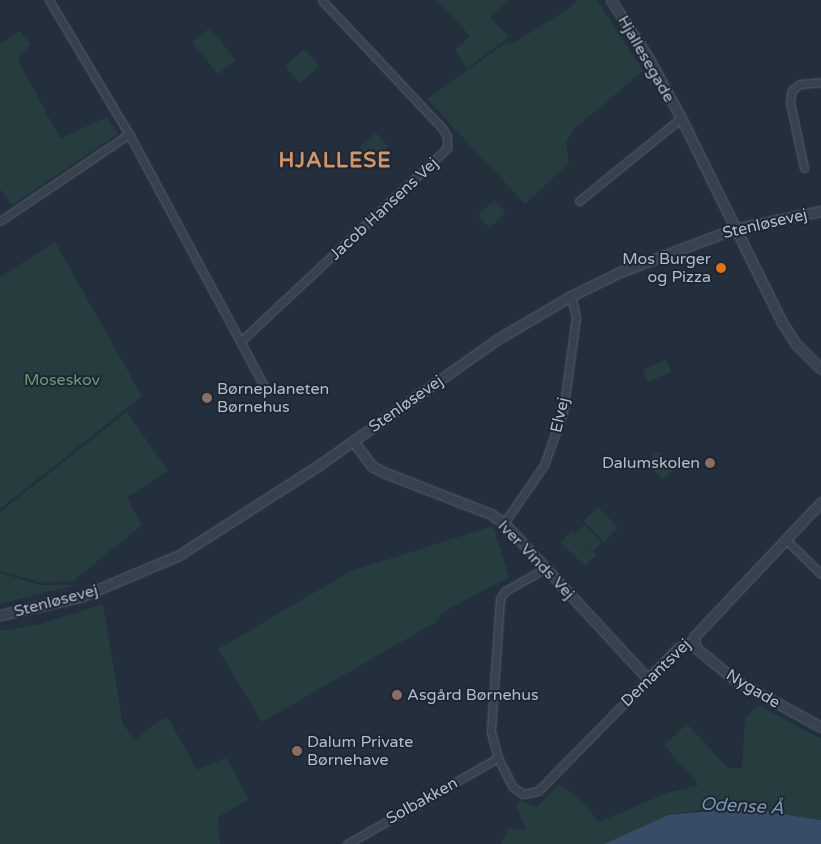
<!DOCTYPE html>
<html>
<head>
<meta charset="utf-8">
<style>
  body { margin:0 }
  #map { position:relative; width:821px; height:844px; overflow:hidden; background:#242f3e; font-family:"Varela Round",sans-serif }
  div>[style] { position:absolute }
  .green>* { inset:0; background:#263c3f; transform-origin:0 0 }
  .water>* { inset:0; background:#394c67 }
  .roads { filter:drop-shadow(0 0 1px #565f6c) drop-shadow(0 0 1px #565f6c) }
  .minor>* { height:7px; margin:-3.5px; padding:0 3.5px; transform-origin:3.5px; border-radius:3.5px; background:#38414e }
  .tertiary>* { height:9px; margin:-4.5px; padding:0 4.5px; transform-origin:4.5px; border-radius:4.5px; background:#38414e }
  .dots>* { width:14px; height:14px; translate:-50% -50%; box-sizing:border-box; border:2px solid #1d2633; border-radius:50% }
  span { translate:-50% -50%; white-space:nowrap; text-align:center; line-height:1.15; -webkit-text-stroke:4px #1d2633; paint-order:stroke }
  .street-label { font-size:16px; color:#b4bcc9 }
  .poi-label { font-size:16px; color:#b4bcc9 }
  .right { translate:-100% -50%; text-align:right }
  .left { translate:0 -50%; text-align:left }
  .park-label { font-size:16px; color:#6b9a76 }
  .water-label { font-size:18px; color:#7c92b1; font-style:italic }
  .district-label { font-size:21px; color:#d59563; font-weight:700; letter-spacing:1px }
</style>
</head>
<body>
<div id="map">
  <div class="green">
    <div style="clip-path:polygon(437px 0,508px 0,490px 17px,509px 37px,467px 68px,455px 50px,470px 36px)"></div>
    <div style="clip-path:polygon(577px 0,597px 0,643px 71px,576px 127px,566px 142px,569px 163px,525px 204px,427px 99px,507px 42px,510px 45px,567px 10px)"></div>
    <div style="left:210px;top:28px;width:41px;height:23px;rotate:51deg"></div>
    <div style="clip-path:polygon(20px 31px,31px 45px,18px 59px,60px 139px,107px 117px,118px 134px,12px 205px,0 189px,0 44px)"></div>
    <div style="left:304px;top:49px;width:23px;height:26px;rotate:47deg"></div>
    <div style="left:376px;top:133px;width:18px;height:22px;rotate:49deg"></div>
    <div style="left:494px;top:200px;width:17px;height:23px;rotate:45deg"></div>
    <div style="clip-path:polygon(55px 242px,142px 396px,0 509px,0 277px)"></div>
    <div style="left:666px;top:360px;width:13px;height:25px;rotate:67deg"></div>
    <div style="clip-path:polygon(127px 412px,168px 471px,127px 497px,142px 525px,73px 581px,39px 582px,0 571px,0 512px)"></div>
    <div style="left:658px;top:451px;width:24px;height:17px;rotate:45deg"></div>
    <div style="left:598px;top:507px;width:29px;height:20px;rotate:46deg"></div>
    <div style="clip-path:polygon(584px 525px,601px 542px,593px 551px,580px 539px,596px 555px,585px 566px,560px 542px,571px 531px,575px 534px)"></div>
    <div style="clip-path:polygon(493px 526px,509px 577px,443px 612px,436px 622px,262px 722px,218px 649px,351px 571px)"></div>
    <div style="clip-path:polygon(0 573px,40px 585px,75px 585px,0 604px)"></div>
    <div style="clip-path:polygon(103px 604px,123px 725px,136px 740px,158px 721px,168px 718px,197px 770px,226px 758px,249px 799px,218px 817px,220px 844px,0 844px,0 631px,41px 624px)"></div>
    <div style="clip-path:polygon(758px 705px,821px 739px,821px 820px,743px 808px,694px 811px,668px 815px,604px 844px,501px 844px,508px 828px,526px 830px,516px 804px,520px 800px,537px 807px,559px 784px,581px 800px,599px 822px,667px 793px,699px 785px,664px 745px,687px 724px,728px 768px,742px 768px,745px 718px)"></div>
  </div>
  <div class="water">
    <div style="clip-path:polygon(743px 808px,821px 820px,821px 844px,604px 844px,668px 815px)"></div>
  </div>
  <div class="roads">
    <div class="minor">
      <div style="left:49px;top:0;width:156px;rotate:59.2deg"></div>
      <div style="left:129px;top:134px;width:286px;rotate:61.8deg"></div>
      <div style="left:804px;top:168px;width:67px;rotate:-102deg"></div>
      <div style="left:790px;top:102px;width:12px;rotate:-81deg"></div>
      <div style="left:792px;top:90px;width:10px;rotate:-37deg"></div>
      <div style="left:800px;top:84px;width:21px;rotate:-5deg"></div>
      <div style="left:579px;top:201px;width:132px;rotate:-39.1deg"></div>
      <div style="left:0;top:221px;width:156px;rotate:-34deg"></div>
      <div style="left:241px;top:341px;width:282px;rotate:-43.1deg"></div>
      <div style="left:447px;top:148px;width:12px;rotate:-90deg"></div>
      <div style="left:447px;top:136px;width:9px;rotate:-122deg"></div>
      <div style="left:442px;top:128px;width:175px;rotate:-133.2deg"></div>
      <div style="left:504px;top:523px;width:70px;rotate:-55.4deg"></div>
      <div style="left:544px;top:465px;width:56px;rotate:-70.3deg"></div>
      <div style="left:563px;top:412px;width:96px;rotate:-82.2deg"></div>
      <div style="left:576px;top:317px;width:22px;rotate:-103deg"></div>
      <div style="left:785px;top:539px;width:50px;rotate:44.2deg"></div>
      <div style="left:546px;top:568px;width:47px;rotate:150.7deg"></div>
      <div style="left:505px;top:591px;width:9px;rotate:122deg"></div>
      <div style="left:500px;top:599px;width:133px;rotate:93.9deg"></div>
      <div style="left:491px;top:732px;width:27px;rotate:75deg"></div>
      <div style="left:498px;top:758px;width:33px;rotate:63deg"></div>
      <div style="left:513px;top:787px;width:12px;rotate:35deg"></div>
      <div style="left:523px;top:794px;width:15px;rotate:-11deg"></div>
      <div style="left:538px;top:791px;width:157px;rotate:-45.5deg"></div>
      <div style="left:347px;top:844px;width:174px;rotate:-29.7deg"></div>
    </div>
    <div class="tertiary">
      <div style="left:611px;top:0;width:70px;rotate:57.2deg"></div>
      <div style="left:649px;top:59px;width:67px;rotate:61.5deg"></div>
      <div style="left:681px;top:118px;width:228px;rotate:63.7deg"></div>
      <div style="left:782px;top:322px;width:26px;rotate:58deg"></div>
      <div style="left:796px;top:344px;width:35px;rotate:45deg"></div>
      <div style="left:353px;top:441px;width:31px;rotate:53deg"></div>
      <div style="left:372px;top:466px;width:13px;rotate:29deg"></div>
      <div style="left:383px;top:472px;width:116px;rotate:21.3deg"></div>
      <div style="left:491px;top:514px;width:16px;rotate:35deg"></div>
      <div style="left:504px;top:523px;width:212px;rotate:47.3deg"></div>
      <div style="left:648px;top:679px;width:43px;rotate:-45.9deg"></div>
      <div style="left:678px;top:648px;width:17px;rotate:-24deg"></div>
      <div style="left:821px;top:502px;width:185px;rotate:133.3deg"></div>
      <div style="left:694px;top:637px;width:11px;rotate:80deg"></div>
      <div style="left:696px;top:648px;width:50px;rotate:39.4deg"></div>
      <div style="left:735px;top:680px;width:98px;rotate:28.7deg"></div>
      <div style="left:0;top:615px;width:82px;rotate:-12.7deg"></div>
      <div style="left:80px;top:597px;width:108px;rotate:-23deg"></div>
      <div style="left:179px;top:555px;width:166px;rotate:-32.7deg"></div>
      <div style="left:319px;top:465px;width:217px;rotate:-35.2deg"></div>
      <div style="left:496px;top:340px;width:87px;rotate:-30.4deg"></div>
      <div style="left:571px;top:296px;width:55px;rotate:-26.1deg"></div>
      <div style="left:620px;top:272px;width:122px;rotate:-20.7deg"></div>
      <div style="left:734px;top:229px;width:89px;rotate:-11.7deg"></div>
    </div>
  </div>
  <div class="dots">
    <div style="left:721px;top:268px;background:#e8710a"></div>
    <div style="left:207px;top:398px;background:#8d6e63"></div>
    <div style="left:710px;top:463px;background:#8d6e63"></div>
    <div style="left:397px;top:695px;background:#8d6e63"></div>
    <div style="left:297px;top:751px;background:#8d6e63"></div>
  </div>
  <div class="street-label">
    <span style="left:646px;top:59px;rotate:60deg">Hjallesegade</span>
    <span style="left:384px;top:209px;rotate:-43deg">Jacob Hansens Vej</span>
    <span style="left:765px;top:224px;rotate:-13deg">Stenløsevej</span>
    <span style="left:406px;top:404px;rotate:-35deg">Stenløsevej</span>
    <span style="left:560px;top:415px;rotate:-77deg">Elvej</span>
    <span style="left:536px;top:560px;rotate:46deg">Iver Vinds Vej</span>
    <span style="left:56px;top:601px;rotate:-15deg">Stenløsevej</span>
    <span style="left:656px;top:673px;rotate:-44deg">Demantsvej</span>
    <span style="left:753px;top:689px;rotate:31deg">Nygade</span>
    <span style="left:422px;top:801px;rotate:-29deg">Solbakken</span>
  </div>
  <div class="poi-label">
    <span class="right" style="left:711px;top:268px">Mos Burger<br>og Pizza</span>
    <span class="left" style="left:217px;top:398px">Børneplaneten<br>Børnehus</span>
    <span class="right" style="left:700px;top:463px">Dalumskolen</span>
    <span class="left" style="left:407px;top:695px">Asgård Børnehus</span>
    <span class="left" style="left:307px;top:751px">Dalum Private<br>Børnehave</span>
  </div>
  <div class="park-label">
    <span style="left:62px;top:380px">Moseskov</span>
  </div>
  <div class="water-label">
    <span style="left:742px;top:806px;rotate:3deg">Odense Å</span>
  </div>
  <div class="district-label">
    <span style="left:335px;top:161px">HJALLESE</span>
  </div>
</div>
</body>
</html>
